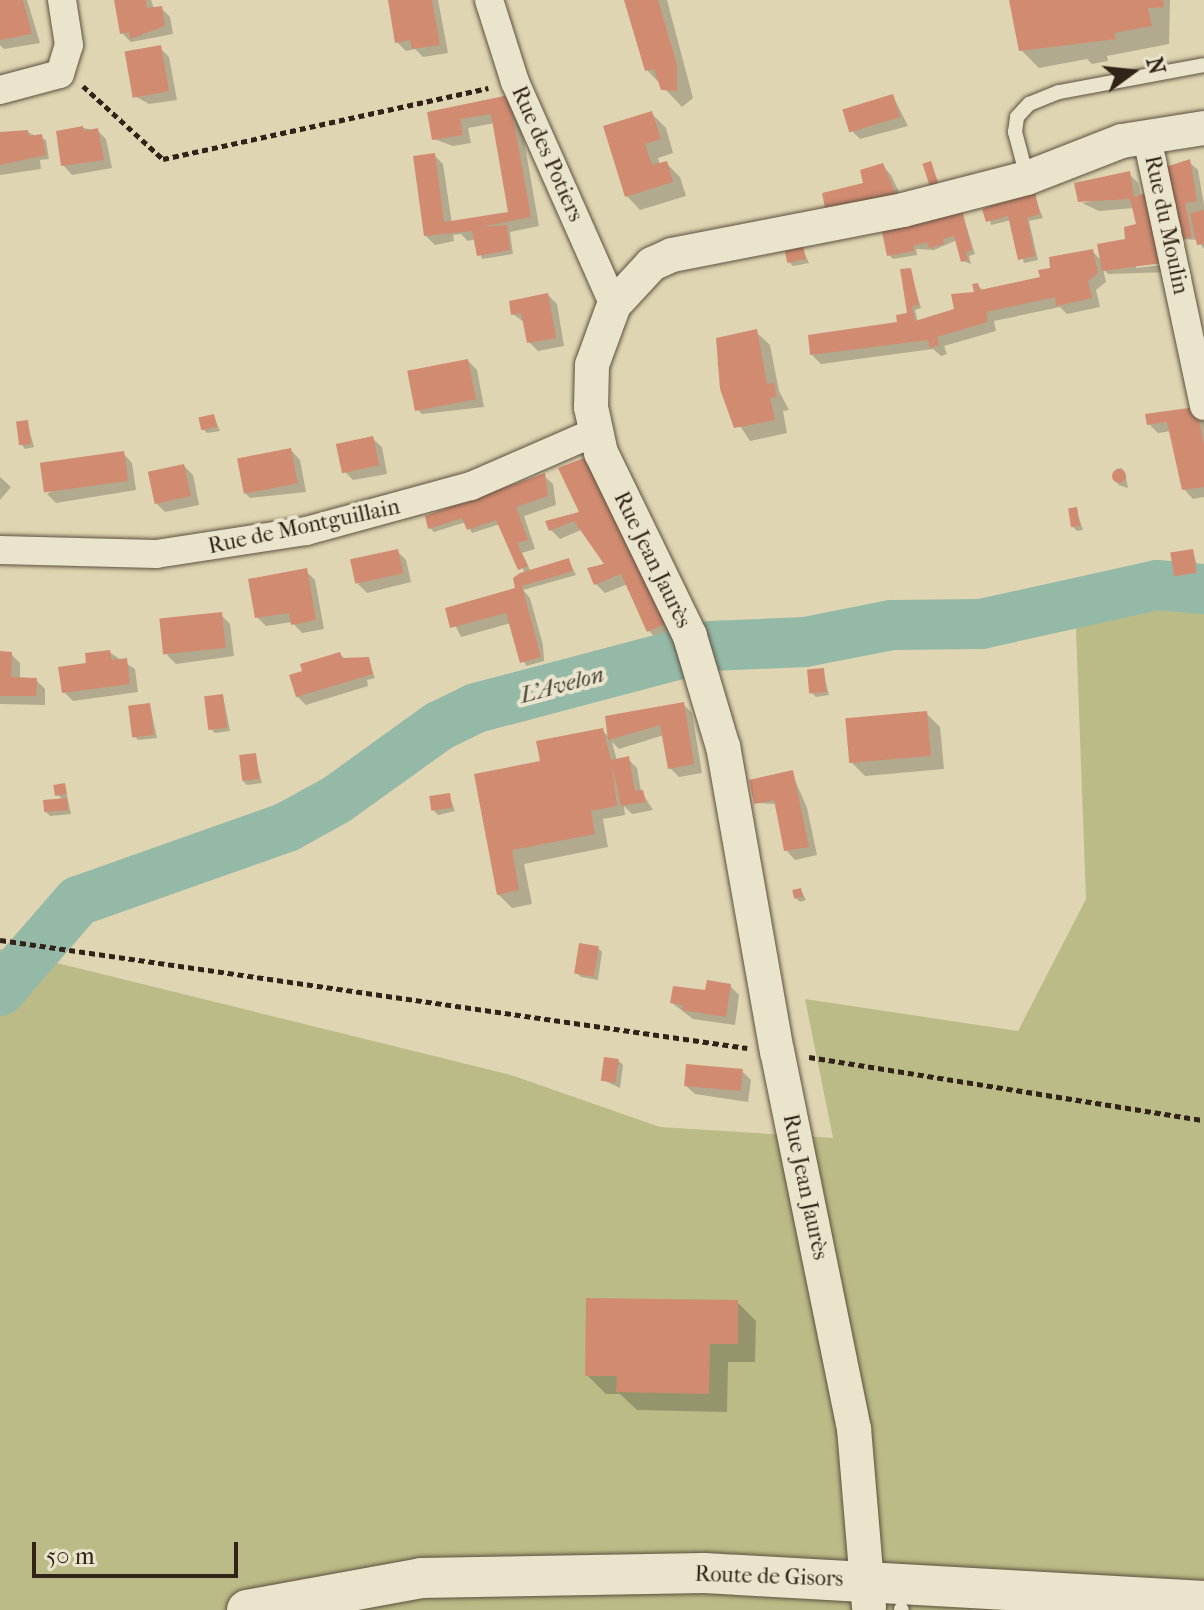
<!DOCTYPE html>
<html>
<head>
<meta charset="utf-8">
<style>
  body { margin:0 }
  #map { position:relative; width:1204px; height:1610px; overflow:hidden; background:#dfd5b2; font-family:"IM FELL French Canon",serif }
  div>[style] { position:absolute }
  .green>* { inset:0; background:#babb87 }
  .shadow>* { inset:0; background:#0003 }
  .river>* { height:50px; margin:-25px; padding:0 25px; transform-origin:25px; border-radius:25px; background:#95b9a7 }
  .building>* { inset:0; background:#d18b71; transform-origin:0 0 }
  .round { border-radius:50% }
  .path>* { height:5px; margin-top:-2.5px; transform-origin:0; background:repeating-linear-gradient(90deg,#312317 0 6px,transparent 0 10px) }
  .roads { filter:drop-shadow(0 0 2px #5c503e) drop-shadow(0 0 2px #5c503e) }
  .service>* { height:14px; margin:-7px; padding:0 7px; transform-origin:7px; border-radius:7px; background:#eae4cd }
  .minor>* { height:28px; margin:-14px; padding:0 14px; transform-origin:14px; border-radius:14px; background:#eae4cd }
  .tertiary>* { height:34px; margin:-17px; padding:0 17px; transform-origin:17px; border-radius:17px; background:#eae4cd }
  .secondary>* { height:40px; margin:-20px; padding:0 20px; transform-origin:20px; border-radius:20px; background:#eae4cd }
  span { translate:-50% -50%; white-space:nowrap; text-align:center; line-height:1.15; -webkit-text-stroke:8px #eae4cd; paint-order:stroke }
  .street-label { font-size:22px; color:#312317 }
  .water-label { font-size:24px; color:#4a483b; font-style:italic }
  .north { position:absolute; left:1092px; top:32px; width:80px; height:80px; -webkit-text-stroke:6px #eae4cd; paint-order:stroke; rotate:75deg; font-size:22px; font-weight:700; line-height:32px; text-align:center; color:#312317 }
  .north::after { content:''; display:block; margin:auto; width:28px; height:36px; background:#312317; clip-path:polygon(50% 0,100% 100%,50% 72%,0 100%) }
  .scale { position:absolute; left:32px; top:1542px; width:206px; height:36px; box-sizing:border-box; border:4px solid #312317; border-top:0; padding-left:10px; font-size:24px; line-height:28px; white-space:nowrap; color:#312317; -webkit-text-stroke:6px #eae4cd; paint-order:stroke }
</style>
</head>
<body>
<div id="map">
  <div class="green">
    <div style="clip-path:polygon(1204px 601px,1204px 1610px,0 1610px,0 949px,511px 1075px,660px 1127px,833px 1138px,805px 999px,1018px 1031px,1086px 899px,1075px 603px)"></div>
  </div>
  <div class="shadow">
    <div style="clip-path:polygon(0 0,27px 0,40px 43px,4px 49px,0 45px)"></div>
    <div style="clip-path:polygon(116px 0,151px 0,154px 9px,161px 8px,170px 17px,173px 34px,131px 42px,122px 33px)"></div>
    <div style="clip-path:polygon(390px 0,438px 0,448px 53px,423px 57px,415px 49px,406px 51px,397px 42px)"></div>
    <div style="clip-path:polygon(626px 0,667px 0,693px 98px,682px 107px,647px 70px)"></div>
    <div style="clip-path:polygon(1011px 0,1170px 0,1169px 44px,1107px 56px,1108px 61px,1092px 64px,1087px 59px,1039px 68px,1021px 50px)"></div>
    <div style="clip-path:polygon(160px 48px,169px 57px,177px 100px,149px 104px,135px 96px)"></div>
    <div style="clip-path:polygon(893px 96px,908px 126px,860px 139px,851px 130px)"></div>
    <div style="clip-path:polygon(518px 106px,539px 226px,510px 232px,513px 254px,482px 259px,476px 239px,468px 241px,461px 234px,453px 235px,454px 241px,435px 245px,426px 236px,434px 155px,443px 164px,452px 224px,511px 214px,495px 123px,468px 128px,471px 143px,453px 146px,434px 139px,429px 113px)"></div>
    <div style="clip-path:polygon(652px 114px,666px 128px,673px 153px,658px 158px,660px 165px,666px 163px,680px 177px,686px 196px,640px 210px,627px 196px)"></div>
    <div style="clip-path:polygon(82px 128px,97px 130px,106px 139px,112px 168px,72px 175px,63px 165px)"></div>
    <div style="clip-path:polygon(27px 132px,46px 140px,49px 159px,40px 160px,41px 169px,0 175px,0 134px)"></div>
    <div style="clip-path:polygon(1189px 162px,1198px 170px,1204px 205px,1204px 249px,1198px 240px,1182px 239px,1168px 168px)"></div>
    <div style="clip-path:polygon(882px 165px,891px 175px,905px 205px,866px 185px)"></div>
    <div style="clip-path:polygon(1129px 174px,1138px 183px,1141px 196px,1136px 268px,1169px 264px,1170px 272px,1108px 274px,1103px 269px,1106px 282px,1096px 290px,1100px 307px,1067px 314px,1060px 307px,994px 321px,996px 331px,944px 346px,947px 354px,941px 356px,933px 349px,821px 364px,812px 355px,910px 319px,910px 270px,921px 308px,915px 310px,918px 322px,957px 311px,977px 294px,977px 285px,984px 291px,1042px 279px,1092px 251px,1103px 262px,1138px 226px,1134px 208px,1099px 211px,1082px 203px,1098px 200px)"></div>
    <div style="clip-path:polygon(1034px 195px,1043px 218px,1029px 221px,1038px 260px,1024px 263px,1011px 220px,991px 225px,987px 206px)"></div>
    <div style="clip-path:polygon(962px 212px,975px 254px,969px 256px,971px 264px,963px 261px,957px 240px,934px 250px,916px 249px,917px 255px,893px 259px,889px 255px)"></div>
    <div style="clip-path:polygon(802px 248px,809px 263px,793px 266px,789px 262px)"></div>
    <div style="clip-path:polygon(548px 295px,557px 304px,564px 346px,538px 351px,529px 342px,525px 323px,513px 314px)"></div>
    <div style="clip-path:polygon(756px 332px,770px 345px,779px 391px,789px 410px,783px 411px,787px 433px,750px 441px,725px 403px,722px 390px,728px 389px,717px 363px)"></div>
    <div style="clip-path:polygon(468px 361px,477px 370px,484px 407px,422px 414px,418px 410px)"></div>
    <div style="clip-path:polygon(214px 416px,220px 431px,207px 433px,203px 429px)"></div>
    <div style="clip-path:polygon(1204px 418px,1204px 497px,1193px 499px,1184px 489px,1171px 431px,1158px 433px,1149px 424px)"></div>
    <div style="clip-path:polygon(27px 422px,34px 447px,25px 449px,22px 445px)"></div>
    <div style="clip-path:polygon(372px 438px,382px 447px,387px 474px,353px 480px,344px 471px)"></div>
    <div style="clip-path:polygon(291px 450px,300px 460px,306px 492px,250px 498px,246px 494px)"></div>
    <div style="clip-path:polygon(123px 453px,132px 463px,136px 490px,56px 503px,47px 494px)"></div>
    <div style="clip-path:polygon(583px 461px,592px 470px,674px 633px,658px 640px,649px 631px,628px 584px,605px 593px,596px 584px,590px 569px,606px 563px,581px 530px,560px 539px,551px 530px,582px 513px)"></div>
    <div style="clip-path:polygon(184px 466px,193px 475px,199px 505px,165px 512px,156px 503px)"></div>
    <div style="clip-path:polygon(1121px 468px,1125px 472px,1128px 488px,1118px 485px,1116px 469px)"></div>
    <div style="clip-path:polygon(544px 476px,553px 484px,556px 505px,524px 516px,535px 549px,522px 553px,532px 574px,569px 561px,576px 575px,523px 590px,530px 598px,543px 645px,544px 661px,526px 666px,511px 623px,461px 637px,447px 609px,519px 589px,526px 575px,500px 524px,472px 533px,466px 522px,434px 532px,430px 528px)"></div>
    <div style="clip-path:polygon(0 477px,11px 487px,0 500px)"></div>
    <div style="clip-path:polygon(1076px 509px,1083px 530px,1077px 531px,1073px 527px)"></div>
    <div style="clip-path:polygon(397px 551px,406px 560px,411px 582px,367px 593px,358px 584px)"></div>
    <div style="clip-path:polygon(1193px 551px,1200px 576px,1181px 581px,1177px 577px)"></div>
    <div style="clip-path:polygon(306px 571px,315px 580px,324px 629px,302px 633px,292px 622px,266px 626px,257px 617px)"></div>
    <div style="clip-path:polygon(221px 615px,230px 624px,234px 656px,176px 664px,167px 655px)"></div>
    <div style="clip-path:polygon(109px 652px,135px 669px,138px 692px,73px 701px,64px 692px,88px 665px)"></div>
    <div style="clip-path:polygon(0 653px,11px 654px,20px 663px,20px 679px,36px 680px,45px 689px,45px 705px,0 704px)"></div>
    <div style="clip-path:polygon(340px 654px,345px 659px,368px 660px,375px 678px,367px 680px,368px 686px,306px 705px,297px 696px)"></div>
    <div style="clip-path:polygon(823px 670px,829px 695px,816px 697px,812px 693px)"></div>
    <div style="clip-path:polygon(223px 696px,230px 731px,215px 733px,211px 729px)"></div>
    <div style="clip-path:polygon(683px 704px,692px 713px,702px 773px,679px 777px,670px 768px,664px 735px,619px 749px,612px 742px,617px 761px,628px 759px,637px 768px,641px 791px,653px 810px,632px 814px,624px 806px,625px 815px,603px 819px,608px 847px,524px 864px,532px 904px,512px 908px,498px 894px,476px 775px,542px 762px,602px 730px,609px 737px)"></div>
    <div style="clip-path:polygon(150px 705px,157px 738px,138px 740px,134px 736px)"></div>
    <div style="clip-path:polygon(926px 713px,940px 727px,944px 769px,865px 776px,851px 762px)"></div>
    <div style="clip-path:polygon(255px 756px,262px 783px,247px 785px,243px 781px)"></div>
    <div style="clip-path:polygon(792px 773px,807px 808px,817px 855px,795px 860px,786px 850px,777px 804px,756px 803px)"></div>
    <div style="clip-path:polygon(65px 786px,71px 814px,50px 816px,46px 812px,63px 800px,58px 795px)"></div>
    <div style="clip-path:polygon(449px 795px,455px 811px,438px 815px,434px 811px)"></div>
    <div style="clip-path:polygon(801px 890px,806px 900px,800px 902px,796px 898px)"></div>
    <div style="clip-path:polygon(598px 948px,602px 952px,598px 980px,581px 977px,577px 973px)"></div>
    <div style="clip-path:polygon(730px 986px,739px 995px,735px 1025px,693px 1019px,672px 1003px)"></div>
    <div style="clip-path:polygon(619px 1061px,623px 1065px,620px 1088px,603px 1080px)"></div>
    <div style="clip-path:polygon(742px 1071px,751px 1080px,748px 1102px,695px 1094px,685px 1085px)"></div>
    <div style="clip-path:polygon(737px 1302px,756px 1321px,755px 1362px,728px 1362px,727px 1412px,637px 1410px,620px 1394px,606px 1394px,587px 1375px)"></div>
  </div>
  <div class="river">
    <div style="left:0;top:991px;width:119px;rotate:-49.1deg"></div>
    <div style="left:78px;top:901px;width:222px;rotate:-19.5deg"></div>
    <div style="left:287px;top:827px;width:56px;rotate:-28.9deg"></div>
    <div style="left:336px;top:800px;width:127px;rotate:-35.7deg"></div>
    <div style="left:439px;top:726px;width:41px;rotate:-25.9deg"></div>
    <div style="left:476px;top:708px;width:243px;rotate:-14.8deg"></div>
    <div style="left:711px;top:646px;width:94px;rotate:-2.4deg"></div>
    <div style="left:805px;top:642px;width:89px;rotate:-11.1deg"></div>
    <div style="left:892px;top:625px;width:89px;rotate:-0.6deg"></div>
    <div style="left:981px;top:624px;width:180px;rotate:-12.5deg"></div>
    <div style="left:1157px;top:585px;width:47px;rotate:4.9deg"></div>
  </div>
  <div class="building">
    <div style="clip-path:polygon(0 0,23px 0,32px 34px,0 40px)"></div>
    <div style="clip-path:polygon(114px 0,146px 0,147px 8px,162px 6px,165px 26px,130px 39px,129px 32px,120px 34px)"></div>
    <div style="clip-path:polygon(388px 0,432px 0,440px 45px,412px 49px,410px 40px,395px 43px)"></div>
    <div style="clip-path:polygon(624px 0,658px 0,677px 65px,677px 91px,661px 90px,654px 69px,645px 71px)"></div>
    <div style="clip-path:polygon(1009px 0,1163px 0,1164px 7px,1148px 8px,1152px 26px,1114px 33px,1116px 39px,1019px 51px)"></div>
    <div style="left:161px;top:45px;width:47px;height:37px;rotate:80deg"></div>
    <div style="left:893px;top:94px;width:24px;height:53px;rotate:73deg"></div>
    <div style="clip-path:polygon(509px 95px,531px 217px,481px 227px,507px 225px,510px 250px,477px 256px,472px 231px,424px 236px,413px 156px,435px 153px,444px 222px,508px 212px,491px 114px,460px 119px,463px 135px,432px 140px,427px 112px)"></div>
    <div style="clip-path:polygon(652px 111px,661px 139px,645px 144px,652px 165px,667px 161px,673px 182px,625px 197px,603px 126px)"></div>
    <div style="clip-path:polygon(83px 126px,84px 131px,98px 128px,104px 160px,61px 166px,56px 131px)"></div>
    <div style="clip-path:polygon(28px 130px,29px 136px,42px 134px,46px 155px,0 165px,0 132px)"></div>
    <div style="clip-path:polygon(1190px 159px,1197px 201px,1185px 203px,1192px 237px,1180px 240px,1166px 167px)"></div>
    <div style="left:931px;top:161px;width:25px;height:9px;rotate:72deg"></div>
    <div style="clip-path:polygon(883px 163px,897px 197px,826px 213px,822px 193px,863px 183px,860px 170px)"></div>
    <div style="clip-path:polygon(1130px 171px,1134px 197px,1148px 192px,1163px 263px,1102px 271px,1097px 244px,1125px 239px,1124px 227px,1136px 224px,1130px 199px,1078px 202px,1074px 183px)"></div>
    <div style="clip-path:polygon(1035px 192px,1040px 214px,1027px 218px,1035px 256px,1018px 260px,1008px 216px,986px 222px,982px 209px)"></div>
    <div style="clip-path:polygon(962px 210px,972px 250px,966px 252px,968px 260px,961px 262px,954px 236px,943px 239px,944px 244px,929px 248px,927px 242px,913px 246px,914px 251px,887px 256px,882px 232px)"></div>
    <div style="clip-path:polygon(1204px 210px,1204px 244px,1197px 245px,1190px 213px)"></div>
    <div style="left:803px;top:246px;width:13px;height:19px;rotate:77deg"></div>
    <div style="clip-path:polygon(1093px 249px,1098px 273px,1088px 281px,1092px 298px,1056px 306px,1055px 297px,986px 312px,988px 322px,937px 337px,939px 345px,930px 348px,928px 340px,810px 355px,808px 335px,897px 322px,896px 315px,907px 313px,900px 269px,911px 268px,919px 305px,912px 306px,915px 321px,954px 309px,951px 294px,974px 292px,972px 284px,978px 283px,980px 290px,1040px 277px,1038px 270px,1050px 268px,1049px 257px)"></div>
    <div style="clip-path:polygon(548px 293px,556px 338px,527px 343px,521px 313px,511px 315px,509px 301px)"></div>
    <div style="clip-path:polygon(757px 329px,767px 384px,774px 383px,777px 397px,770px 398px,775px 420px,734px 428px,720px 389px,716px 338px)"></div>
    <div style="left:468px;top:359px;width:41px;height:62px;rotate:79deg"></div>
    <div style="clip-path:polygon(1196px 407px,1204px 445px,1204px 487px,1182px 490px,1167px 422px,1147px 425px,1145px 414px)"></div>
    <div style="left:214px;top:414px;width:13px;height:16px;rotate:77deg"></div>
    <div style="left:28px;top:420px;width:24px;height:12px;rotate:83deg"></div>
    <div style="left:373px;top:436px;width:30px;height:38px;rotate:78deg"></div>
    <div style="left:291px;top:448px;width:36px;height:55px;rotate:79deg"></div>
    <div style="left:124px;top:451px;width:30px;height:85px;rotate:82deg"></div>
    <div style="clip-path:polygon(584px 458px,666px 623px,647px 632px,621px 574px,594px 585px,587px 568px,604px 564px,574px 521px,549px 531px,545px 521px,579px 512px,558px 468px)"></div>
    <div style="left:184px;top:464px;width:33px;height:37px;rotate:78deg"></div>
    <div class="round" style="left:1112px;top:469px;width:14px;height:14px"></div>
    <div style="clip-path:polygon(545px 473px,548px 496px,516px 507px,528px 540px,517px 543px,528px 566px,518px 570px,496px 520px,467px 530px,462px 518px,428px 529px,425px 516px)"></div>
    <div style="left:1077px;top:507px;width:19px;height:9px;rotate:81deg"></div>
    <div style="left:398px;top:549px;width:25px;height:49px;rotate:78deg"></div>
    <div style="left:1193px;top:549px;width:24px;height:23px;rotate:81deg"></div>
    <div style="clip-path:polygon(569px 558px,573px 571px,522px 586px,541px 657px,520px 663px,506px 613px,450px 628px,445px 608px,515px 588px,513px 578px,520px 573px)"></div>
    <div style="clip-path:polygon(307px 568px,316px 620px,291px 625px,289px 613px,255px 618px,248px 579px)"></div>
    <div style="left:222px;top:612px;width:36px;height:63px;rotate:84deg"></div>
    <div style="clip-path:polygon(110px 650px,112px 660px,127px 658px,130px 684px,62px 693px,58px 667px,86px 663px,85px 653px)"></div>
    <div style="clip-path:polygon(0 651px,12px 652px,11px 677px,37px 678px,36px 696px,0 696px)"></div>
    <div style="clip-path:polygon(340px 652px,342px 658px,369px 657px,373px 674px,296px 697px,289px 675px,302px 671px,300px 664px)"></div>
    <div style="left:824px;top:668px;width:24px;height:17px;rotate:85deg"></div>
    <div style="left:223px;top:694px;width:34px;height:19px;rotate:83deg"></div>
    <div style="clip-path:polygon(684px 702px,694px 764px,668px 769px,660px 725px,608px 740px,605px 716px)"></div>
    <div style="left:150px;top:703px;width:32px;height:22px;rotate:83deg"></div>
    <div style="left:927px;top:711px;width:45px;height:82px;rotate:85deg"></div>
    <div style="clip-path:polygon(603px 728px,611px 760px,629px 756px,635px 791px,643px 790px,646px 802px,621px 806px,612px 765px,617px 806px,591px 811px,595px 834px,512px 850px,519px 890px,497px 895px,474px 774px,540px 761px,536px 741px)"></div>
    <div style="left:256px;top:753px;width:26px;height:17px;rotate:83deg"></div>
    <div style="clip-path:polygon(793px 770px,809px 847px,784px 851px,774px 800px,754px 804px,749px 780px)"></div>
    <div style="left:65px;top:783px;width:11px;height:12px;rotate:80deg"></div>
    <div style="left:450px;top:793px;width:15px;height:21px;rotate:82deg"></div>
    <div style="left:67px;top:798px;width:12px;height:24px;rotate:85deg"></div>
    <div style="left:801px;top:888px;width:9px;height:9px;rotate:77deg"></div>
    <div style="left:579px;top:943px;width:20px;height:31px;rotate:9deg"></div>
    <div style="clip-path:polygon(707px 980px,731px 984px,726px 1017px,682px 1010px,683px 1005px,670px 1003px,673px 986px,705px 990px)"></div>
    <div style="left:604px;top:1057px;width:15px;height:24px;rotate:8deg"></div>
    <div style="left:686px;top:1064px;width:57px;height:22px;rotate:5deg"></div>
    <div style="clip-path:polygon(586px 1298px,738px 1300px,738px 1344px,710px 1344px,709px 1394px,616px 1392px,617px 1376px,585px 1376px)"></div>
  </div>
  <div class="path">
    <div style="left:83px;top:86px;width:108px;rotate:42.4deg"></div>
    <div style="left:163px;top:159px;width:333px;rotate:-12.3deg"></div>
    <div style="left:0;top:940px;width:755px;rotate:8.23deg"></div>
    <div style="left:809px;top:1057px;width:400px;rotate:9.1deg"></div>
  </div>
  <div class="roads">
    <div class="service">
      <div style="left:1027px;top:177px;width:47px;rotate:-104.9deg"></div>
      <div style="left:1015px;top:132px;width:15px;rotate:-82deg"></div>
      <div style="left:1017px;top:117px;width:18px;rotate:-47deg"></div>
      <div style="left:1029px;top:104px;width:32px;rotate:-22deg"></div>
      <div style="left:1059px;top:92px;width:147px;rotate:-10.5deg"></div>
      <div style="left:901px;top:1609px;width:1px;rotate:45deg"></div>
    </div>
    <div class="minor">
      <div style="left:489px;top:0;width:86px;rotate:72.4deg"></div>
      <div style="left:515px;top:82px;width:244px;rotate:66.1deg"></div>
      <div style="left:0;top:90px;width:62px;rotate:-14.9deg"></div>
      <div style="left:60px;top:74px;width:30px;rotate:-73deg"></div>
      <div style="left:69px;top:45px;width:46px;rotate:-98.8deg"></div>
      <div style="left:1147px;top:138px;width:274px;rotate:78deg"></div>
      <div style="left:0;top:550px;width:156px;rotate:1.5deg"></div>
      <div style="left:156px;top:554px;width:152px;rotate:-8.7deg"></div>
      <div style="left:306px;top:531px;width:171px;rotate:-15.3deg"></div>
      <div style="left:471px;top:486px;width:135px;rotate:-23.5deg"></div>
    </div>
    <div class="tertiary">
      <div style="left:869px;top:1607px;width:179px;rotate:-94.8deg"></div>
      <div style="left:854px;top:1429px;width:385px;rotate:-101.5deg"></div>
      <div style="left:777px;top:1052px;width:310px;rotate:-100deg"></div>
      <div style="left:723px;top:747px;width:116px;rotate:-106.6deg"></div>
      <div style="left:690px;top:636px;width:203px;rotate:-115.9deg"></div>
      <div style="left:601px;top:453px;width:47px;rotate:-102.3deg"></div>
      <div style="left:591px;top:407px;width:42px;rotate:-88.6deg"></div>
      <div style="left:592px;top:365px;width:64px;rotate:-69.9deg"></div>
      <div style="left:614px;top:305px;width:56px;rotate:-47.2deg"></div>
      <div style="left:652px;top:264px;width:22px;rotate:-24deg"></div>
      <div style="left:672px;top:255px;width:235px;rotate:-11deg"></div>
      <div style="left:903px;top:210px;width:128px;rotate:-14.5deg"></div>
      <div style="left:1027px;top:178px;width:102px;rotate:-21.3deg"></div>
      <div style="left:1122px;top:141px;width:83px;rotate:-9deg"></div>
    </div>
    <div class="secondary">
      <div style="left:247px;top:1610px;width:177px;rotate:-10.4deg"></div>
      <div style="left:421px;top:1578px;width:283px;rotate:-1deg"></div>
      <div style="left:704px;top:1573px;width:501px;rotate:3.21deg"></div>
    </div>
  </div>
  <div class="street-label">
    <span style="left:547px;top:154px;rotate:66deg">Rue des Potiers</span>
    <span style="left:1166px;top:225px;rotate:78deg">Rue du Moulin</span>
    <span style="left:304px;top:527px;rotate:-12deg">Rue de Montguillain</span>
    <span style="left:652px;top:560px;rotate:64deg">Rue Jean Jaurès</span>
    <span style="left:805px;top:1187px;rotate:78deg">Rue Jean Jaurès</span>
    <span style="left:769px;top:1577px;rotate:2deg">Route de Gisors</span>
  </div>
  <div class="water-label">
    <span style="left:562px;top:685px;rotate:-15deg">L'Avelon</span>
  </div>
  <div class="north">N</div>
  <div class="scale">50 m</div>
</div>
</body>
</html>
